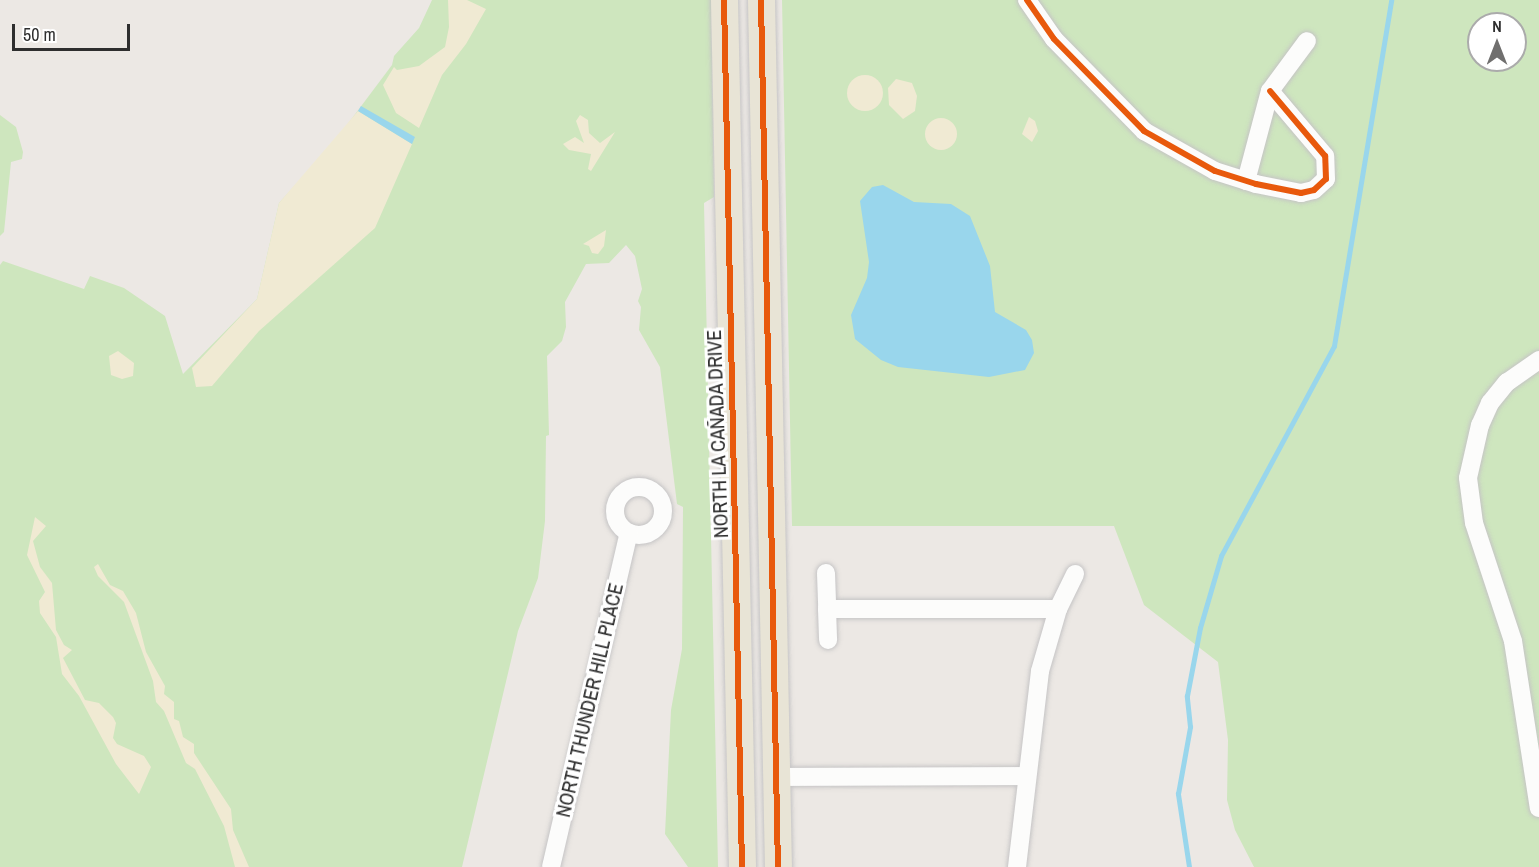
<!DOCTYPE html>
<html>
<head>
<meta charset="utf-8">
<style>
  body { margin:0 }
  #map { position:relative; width:1539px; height:867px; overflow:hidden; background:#ece8e4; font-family:"Archivo Narrow",sans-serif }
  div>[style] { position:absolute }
  .green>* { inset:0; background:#cee6be }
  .sand>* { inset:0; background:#f0ead3 }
  .round { border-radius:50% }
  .water>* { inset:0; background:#99d6ec }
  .stream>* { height:4.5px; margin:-2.25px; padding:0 2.25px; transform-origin:2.25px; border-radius:2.25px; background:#99d6ec }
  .roads { filter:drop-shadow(0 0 2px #c5c4c5) drop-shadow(0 0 2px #c5c4c5) }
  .street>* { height:18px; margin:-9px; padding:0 9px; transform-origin:9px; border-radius:9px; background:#fcfcfb }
  .street>.ring { margin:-9px; padding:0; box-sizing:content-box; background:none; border:18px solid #fcfcfb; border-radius:50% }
  .primary>* { height:27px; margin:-13.5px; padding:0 13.5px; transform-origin:13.5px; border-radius:13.5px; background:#e8e4d6 }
  .cycleway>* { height:6px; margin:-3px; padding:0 3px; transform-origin:3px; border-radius:3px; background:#e8590c }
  span { translate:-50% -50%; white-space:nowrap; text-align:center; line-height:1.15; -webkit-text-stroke:6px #fff; paint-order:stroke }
  .street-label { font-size:20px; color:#2e2e2e }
  .north { position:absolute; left:1467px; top:12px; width:60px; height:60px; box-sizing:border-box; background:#fff; border:2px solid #ababab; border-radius:50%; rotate:0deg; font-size:16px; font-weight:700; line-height:24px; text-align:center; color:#2e2e2e }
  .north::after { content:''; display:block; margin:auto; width:21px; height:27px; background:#706f6e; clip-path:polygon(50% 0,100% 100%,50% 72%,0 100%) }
  .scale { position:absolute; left:12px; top:24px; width:118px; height:27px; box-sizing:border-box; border:3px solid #2e2e2e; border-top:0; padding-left:8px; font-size:18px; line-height:21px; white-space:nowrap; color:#2e2e2e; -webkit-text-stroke:4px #fff; paint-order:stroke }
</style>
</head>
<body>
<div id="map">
  <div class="green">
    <div style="clip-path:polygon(432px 0,711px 0,714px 197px,704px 203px,718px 867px,688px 867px,665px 834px,671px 710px,682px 649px,683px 507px,677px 504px,660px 367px,639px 330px,641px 307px,638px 301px,642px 289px,635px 256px,626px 245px,609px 263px,586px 264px,565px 302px,566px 327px,562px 341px,547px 356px,549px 435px,546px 436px,545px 521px,538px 578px,518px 631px,462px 867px,0 867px,0 265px,3px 261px,84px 289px,90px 276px,124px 288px,165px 316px,183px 374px,257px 299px,279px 203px,335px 141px,392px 65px,394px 56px,419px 28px)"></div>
    <div style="clip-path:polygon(evenodd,782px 0,1539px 0,1539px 867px,1254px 867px,1235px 830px,1227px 800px,1228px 740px,1218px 662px,1144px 605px,1114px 526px,792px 526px,782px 0,1479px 24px,1515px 24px,1515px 60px,1479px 60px,1479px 24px)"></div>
    <div style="clip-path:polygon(0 115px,16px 127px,23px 152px,22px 159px,11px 162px,4px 232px,0 236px)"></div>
  </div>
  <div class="sand">
    <div style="clip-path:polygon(448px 0,467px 0,486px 9px,466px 44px,442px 75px,419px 128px,396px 113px,383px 85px,394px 67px,397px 70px,419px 66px,445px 47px,449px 27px)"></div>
    <div class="round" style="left:847px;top:75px;width:36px;height:36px"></div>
    <div style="clip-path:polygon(896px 79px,912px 83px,917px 96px,915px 111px,903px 119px,889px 105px,888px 88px)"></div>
    <div style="clip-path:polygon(358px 111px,412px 144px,375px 228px,259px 331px,212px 386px,196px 387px,192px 368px,257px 299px,279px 203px)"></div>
    <div style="clip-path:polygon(580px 115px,588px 120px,589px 133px,600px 143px,615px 132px,591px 171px,588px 169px,591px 154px,569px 150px,563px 144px,575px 137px,584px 143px,576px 121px)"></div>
    <div style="clip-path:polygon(1029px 117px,1035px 121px,1038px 131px,1032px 142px,1022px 134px)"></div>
    <div class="round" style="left:925px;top:118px;width:32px;height:32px"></div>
    <div style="clip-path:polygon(606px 230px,604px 246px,598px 254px,592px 253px,589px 246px,583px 244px)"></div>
    <div style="clip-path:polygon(118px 351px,134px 363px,133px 376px,122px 379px,111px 375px,109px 356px)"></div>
    <div style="clip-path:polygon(35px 517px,46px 526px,33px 541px,40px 567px,52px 583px,56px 630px,64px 645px,72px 650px,63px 658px,85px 700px,99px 703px,113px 717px,116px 723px,113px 738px,117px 744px,144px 756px,151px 767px,139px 794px,116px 764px,79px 696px,62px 674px,56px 637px,40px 613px,39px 601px,45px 592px,27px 555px)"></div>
    <div style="clip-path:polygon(98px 564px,110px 585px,123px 591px,136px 613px,146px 652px,165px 686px,164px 694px,174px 702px,174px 719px,179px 721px,183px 737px,194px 744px,194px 753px,231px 809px,233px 830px,249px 867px,235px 867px,224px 826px,195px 769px,186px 763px,164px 711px,156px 702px,153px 681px,124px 602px,98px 576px,94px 567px)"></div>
  </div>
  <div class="water">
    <div style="clip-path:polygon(361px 106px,415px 137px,412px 144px,358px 111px)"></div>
    <div style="clip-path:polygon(883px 185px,914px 202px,951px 204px,970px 216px,990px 266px,995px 312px,1026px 330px,1032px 340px,1034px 353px,1025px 370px,989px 377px,898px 367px,881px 360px,855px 339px,851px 315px,867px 278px,869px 262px,860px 201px,872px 187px)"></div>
  </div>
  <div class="stream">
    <div style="left:1189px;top:867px;width:74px;rotate:-98.6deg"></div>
    <div style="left:1178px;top:794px;width:68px;rotate:-79.8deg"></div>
    <div style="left:1190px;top:727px;width:31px;rotate:-96deg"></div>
    <div style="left:1187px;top:696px;width:69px;rotate:-79.2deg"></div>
    <div style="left:1200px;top:628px;width:75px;rotate:-73.7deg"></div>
    <div style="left:1221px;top:556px;width:238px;rotate:-61.7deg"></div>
    <div style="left:1334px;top:346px;width:351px;rotate:-80.6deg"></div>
  </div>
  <div class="roads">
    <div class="street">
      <div style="left:1027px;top:0;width:47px;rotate:55.3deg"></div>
      <div style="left:1054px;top:39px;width:129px;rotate:45.6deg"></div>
      <div style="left:1144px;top:131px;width:81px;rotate:29.4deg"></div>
      <div style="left:1215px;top:171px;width:43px;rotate:17.6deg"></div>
      <div style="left:1256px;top:184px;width:46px;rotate:11.3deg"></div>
      <div style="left:1301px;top:193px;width:13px;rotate:-13deg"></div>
      <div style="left:1314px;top:190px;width:16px;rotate:-43deg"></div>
      <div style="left:1326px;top:179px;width:23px;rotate:-92deg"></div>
      <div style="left:1325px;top:156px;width:85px;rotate:-130.2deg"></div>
      <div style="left:1246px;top:181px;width:93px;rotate:-75.1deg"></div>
      <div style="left:1270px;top:91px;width:62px;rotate:-53.5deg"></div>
      <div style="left:1539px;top:360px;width:39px;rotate:145deg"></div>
      <div style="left:1507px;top:382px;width:27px;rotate:129deg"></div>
      <div style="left:1490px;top:403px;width:24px;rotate:114deg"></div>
      <div style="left:1480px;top:425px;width:54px;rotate:102.8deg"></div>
      <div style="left:1468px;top:478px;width:45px;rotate:82.4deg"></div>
      <div style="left:1474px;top:523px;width:124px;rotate:71.7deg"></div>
      <div style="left:1513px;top:641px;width:169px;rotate:81.2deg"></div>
      <div class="ring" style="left:615px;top:487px;width:30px;height:30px"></div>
      <div style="left:826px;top:573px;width:36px;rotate:88deg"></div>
      <div style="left:827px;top:609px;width:231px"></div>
      <div style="left:827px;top:609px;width:31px;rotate:88deg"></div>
      <div style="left:777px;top:777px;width:249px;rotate:-0.2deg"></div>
      <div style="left:551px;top:867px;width:343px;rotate:-76.9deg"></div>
      <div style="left:1017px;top:867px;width:197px;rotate:-83.3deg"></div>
      <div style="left:1040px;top:671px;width:65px;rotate:-73.8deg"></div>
      <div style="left:1058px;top:609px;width:39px;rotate:-64deg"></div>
    </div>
    <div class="primary">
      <div style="left:724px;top:0;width:867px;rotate:88.81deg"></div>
      <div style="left:761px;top:0;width:867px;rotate:88.88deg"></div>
    </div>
  </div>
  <div class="cycleway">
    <div style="left:724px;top:0;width:867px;rotate:88.81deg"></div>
    <div style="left:761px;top:0;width:867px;rotate:88.88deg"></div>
    <div style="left:1027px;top:0;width:47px;rotate:55.3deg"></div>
    <div style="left:1054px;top:39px;width:129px;rotate:45.6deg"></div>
    <div style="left:1144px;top:131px;width:81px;rotate:29.4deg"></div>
    <div style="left:1215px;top:171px;width:43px;rotate:17.6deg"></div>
    <div style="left:1256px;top:184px;width:46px;rotate:11.3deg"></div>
    <div style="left:1301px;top:193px;width:13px;rotate:-13deg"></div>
    <div style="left:1314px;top:190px;width:16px;rotate:-43deg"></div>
    <div style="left:1326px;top:179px;width:23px;rotate:-92deg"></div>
    <div style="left:1325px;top:156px;width:85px;rotate:-130.2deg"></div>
  </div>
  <div class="street-label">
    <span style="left:717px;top:434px;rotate:-92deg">NORTH LA CAÑADA DRIVE</span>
    <span style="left:589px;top:700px;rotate:-77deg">NORTH THUNDER HILL PLACE</span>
  </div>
  <div class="north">N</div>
  <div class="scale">50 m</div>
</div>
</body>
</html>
